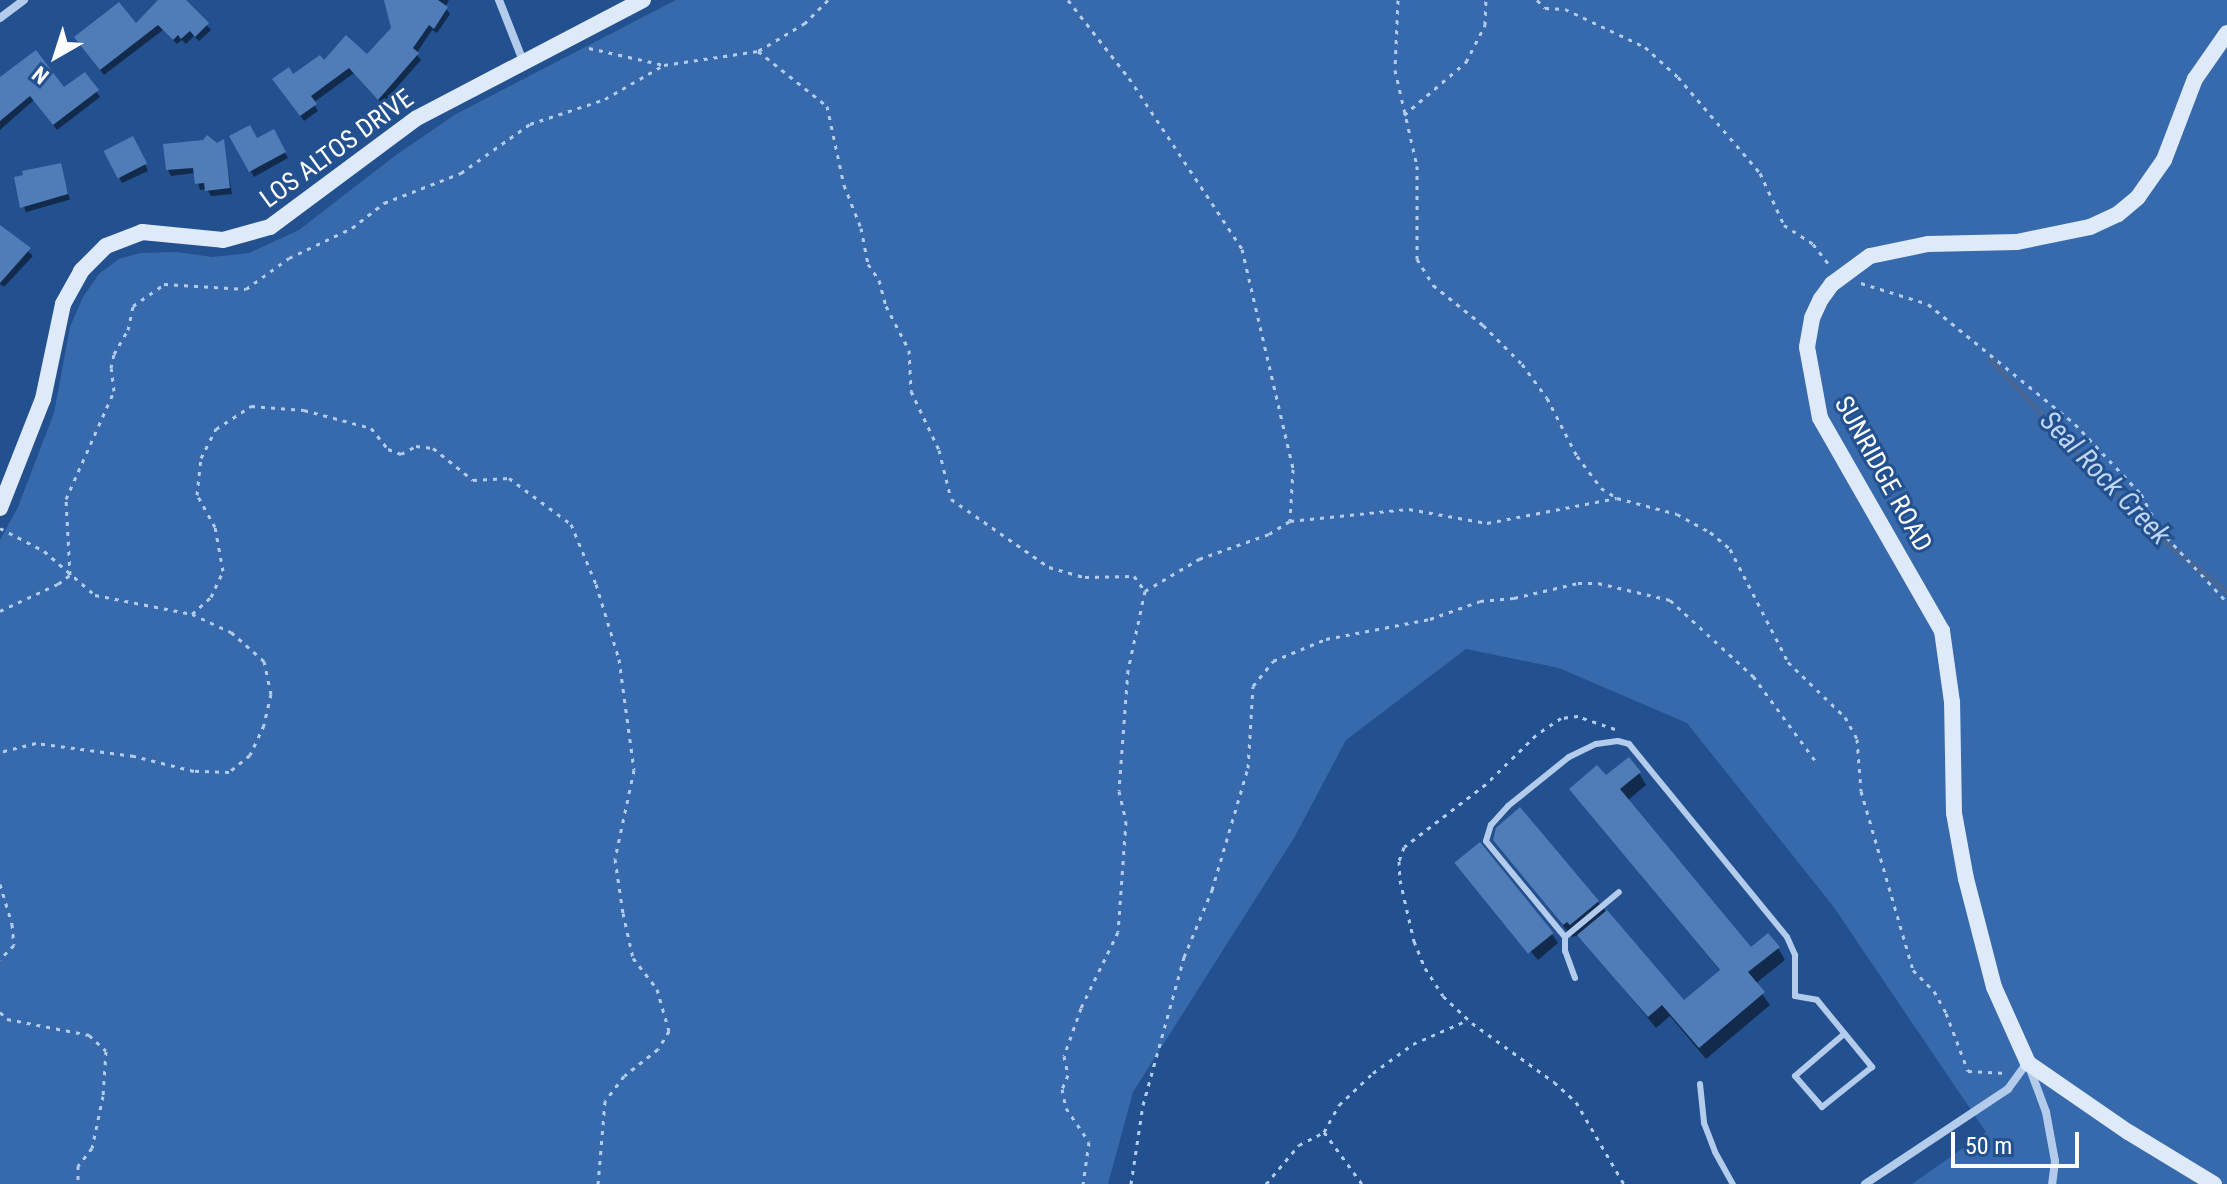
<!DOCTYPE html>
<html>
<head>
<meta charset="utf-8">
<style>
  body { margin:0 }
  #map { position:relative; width:2227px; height:1184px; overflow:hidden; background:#23518f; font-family:"Roboto Condensed",sans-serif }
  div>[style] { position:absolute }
  .green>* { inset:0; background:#376aac }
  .shadow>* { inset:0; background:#0007; transform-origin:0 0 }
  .stream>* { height:5px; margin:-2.5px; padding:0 2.5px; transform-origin:2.5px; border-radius:2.5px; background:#486794 }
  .building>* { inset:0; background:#507cb8; transform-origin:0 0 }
  .path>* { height:3px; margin-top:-1.5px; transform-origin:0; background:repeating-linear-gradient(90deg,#b4ccec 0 4px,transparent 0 10px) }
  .lane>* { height:6px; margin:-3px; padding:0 3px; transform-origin:3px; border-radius:3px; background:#b4ccec }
  .street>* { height:8px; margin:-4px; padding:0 4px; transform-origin:4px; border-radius:4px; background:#b4ccec }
  .secondary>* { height:16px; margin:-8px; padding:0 8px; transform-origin:8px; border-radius:8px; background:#dfeaf9 }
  span { translate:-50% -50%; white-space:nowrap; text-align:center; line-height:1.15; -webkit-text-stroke:6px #23518f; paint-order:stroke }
  .street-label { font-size:26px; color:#fff }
  .water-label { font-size:28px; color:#c0d6f3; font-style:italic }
  .north { position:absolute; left:16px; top:16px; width:80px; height:80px; -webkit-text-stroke:6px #23518f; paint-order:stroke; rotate:219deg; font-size:22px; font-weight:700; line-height:32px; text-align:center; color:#fff }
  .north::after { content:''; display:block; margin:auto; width:28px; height:36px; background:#fff; clip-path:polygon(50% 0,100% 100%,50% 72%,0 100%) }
  .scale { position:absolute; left:1951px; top:1132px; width:128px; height:36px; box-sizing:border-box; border:4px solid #fff; border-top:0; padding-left:10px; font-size:24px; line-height:28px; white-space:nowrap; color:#fff; -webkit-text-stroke:6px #23518f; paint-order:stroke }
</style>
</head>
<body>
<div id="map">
  <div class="green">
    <div style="clip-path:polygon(676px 0,2227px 0,2227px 1184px,1912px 1184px,1986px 1132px,1833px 906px,1687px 723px,1559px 668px,1466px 649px,1346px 740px,1294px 838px,1133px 1092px,1108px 1184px,0 1184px,0 540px,18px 507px,54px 413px,70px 327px,83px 297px,99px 274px,119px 259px,140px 253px,177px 252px,212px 257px,249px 253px,299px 230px,396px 155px,456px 114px)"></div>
  </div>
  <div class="shadow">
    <div style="clip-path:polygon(161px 0,183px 0,211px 30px,199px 41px,194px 36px,186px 44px,182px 40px,177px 44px,163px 30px,104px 75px,80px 43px,135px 26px)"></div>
    <div style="clip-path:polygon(386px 0,449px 0,445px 7px,450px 14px,437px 33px,432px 30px,416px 54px,421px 60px,382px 104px,354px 73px,313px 103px,318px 111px,304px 121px,278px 86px,324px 63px,367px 57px,393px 28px)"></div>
    <div style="clip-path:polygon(84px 75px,100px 97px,57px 130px,34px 100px,0 130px,0 80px,64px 90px)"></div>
    <div style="clip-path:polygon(273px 132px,288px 158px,254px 177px,232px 137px,256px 141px)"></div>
    <div style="clip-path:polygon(223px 142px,232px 194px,211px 196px,207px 189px,200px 190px,195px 173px,171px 176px,168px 170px)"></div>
    <div style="clip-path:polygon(136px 144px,148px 171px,122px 183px,106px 151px)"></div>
    <div style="left:60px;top:165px;width:36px;height:46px;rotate:74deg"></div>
    <div style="clip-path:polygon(4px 230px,33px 256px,4px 287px,0 284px,0 236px)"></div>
    <div style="clip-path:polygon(1639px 773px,1646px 785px,1627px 801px,1750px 949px,1778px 948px,1785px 960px,1755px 984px,1770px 1005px,1706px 1059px,1670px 1016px,1656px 1028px,1580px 935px,1572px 937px,1495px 839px,1598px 902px,1684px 1003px,1721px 972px,1571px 789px)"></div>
    <div style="clip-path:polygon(1463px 872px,1552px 934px,1558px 943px,1538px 960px)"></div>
  </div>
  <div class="stream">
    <div style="left:1989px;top:358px;width:236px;rotate:46.9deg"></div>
    <div style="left:2150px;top:530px;width:99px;rotate:38.8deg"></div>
  </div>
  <div class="building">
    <div style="clip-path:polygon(158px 0,186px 0,209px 23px,195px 37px,190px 31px,181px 39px,178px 35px,173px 40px,158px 25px,100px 70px,74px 37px,119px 2px,136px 23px)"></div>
    <div style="clip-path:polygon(384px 0,438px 0,448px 7px,434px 29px,429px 25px,413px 48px,419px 53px,378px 100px,349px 68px,311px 96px,317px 104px,300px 116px,272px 79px,289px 67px,293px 74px,320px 55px,324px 60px,346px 35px,367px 54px,391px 28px)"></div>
    <div style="clip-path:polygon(36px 50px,64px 87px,85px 72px,99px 90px,53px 125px,30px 96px,0 121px,0 77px)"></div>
    <div style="clip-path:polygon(250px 125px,257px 138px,274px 129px,286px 152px,249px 172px,229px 136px)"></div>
    <div style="clip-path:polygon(207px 135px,217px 143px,224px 139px,230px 188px,205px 191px,204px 183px,195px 184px,193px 168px,166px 170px,163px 144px,203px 140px)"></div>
    <div style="left:133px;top:136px;width:31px;height:33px;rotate:63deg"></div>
    <div style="clip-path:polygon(61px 163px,68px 194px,20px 208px,14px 177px,23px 175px,22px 171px)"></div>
    <div style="clip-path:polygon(0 225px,31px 248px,0 283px)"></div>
    <div style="clip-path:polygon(1629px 757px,1641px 772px,1620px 789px,1751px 947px,1768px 933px,1780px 947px,1748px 972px,1765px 992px,1699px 1048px,1662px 1005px,1648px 1017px,1577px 935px,1607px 910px,1684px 1000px,1720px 970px,1569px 789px,1597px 765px,1606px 775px)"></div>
    <div style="clip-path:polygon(1520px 807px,1599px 901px,1570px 925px,1567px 922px,1563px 925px,1493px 840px,1496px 828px)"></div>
    <div style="left:1480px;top:842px;width:117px;height:33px;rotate:51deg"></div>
  </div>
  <div class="path">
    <div style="left:828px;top:0;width:33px;rotate:135deg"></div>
    <div style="left:805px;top:23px;width:55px;rotate:149.2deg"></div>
    <div style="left:758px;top:51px;width:88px;rotate:38.6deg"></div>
    <div style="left:827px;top:106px;width:81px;rotate:77.9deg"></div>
    <div style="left:844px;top:185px;width:46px;rotate:68.4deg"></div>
    <div style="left:861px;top:228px;width:37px;rotate:79deg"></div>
    <div style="left:868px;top:264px;width:19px;rotate:55deg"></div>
    <div style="left:879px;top:280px;width:27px;rotate:75deg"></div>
    <div style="left:886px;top:306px;width:50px;rotate:62.4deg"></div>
    <div style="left:909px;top:350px;width:41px;rotate:87.2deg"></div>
    <div style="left:911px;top:391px;width:65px;rotate:64.6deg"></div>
    <div style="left:939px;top:450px;width:50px;rotate:76.2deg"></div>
    <div style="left:951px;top:499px;width:119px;rotate:34.8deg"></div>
    <div style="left:1049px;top:567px;width:37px;rotate:16deg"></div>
    <div style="left:1085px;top:577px;width:49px;rotate:-1.2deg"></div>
    <div style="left:1134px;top:576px;width:19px;rotate:54deg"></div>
    <div style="left:1145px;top:591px;width:81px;rotate:102.1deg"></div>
    <div style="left:1128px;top:670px;width:121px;rotate:94.3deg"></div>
    <div style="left:1119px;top:791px;width:31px;rotate:77deg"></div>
    <div style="left:1126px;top:821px;width:111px;rotate:94.1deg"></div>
    <div style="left:1118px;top:932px;width:85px;rotate:116deg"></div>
    <div style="left:1081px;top:1008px;width:51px;rotate:109.5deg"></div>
    <div style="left:1064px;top:1056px;width:19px;rotate:78deg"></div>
    <div style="left:1068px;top:1075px;width:15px;rotate:113deg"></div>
    <div style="left:1062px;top:1089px;width:19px;rotate:78deg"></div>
    <div style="left:1066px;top:1108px;width:41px;rotate:55.9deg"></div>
    <div style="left:1089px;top:1142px;width:42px;rotate:98.1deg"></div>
    <div style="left:1068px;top:0;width:99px;rotate:52deg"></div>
    <div style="left:1129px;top:78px;width:205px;rotate:56.5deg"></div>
    <div style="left:1242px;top:249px;width:226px;rotate:76.9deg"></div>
    <div style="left:1293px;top:469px;width:52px;rotate:93.3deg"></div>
    <div style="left:1398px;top:0;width:70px;rotate:92.5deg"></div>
    <div style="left:1395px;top:70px;width:98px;rotate:77.1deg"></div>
    <div style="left:1417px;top:166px;width:93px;rotate:90deg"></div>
    <div style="left:1417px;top:259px;width:31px;rotate:58deg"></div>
    <div style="left:1433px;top:285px;width:64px;rotate:38.7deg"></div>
    <div style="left:1483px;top:325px;width:55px;rotate:45deg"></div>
    <div style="left:1522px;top:364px;width:42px;rotate:53.7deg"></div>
    <div style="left:1547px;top:398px;width:65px;rotate:62.7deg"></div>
    <div style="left:1577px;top:456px;width:40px;rotate:53deg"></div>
    <div style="left:1601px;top:488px;width:19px;rotate:32deg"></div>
    <div style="left:1617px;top:498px;width:62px;rotate:14.9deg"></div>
    <div style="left:1677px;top:514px;width:38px;rotate:29deg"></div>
    <div style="left:1710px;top:532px;width:26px;rotate:40deg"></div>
    <div style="left:1730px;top:549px;width:127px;rotate:62.8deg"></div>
    <div style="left:1788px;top:662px;width:79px;rotate:44deg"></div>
    <div style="left:1845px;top:717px;width:25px;rotate:61deg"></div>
    <div style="left:1857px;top:739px;width:52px;rotate:85.6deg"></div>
    <div style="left:1861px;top:791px;width:186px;rotate:73.8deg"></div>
    <div style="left:1913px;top:970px;width:30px;rotate:45deg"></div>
    <div style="left:1934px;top:991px;width:25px;rotate:61deg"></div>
    <div style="left:1946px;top:1013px;width:62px;rotate:69.2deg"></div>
    <div style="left:1968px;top:1071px;width:38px;rotate:3deg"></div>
    <div style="left:1537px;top:0;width:11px;rotate:45deg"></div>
    <div style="left:1545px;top:8px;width:20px;rotate:3deg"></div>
    <div style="left:1565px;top:9px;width:89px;rotate:25.4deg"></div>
    <div style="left:1645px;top:47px;width:45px;rotate:42.3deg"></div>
    <div style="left:1678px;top:77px;width:126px;rotate:49.5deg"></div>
    <div style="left:1760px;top:173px;width:57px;rotate:65.2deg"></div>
    <div style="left:1784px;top:225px;width:35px;rotate:33deg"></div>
    <div style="left:1813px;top:244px;width:29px;rotate:52deg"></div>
    <div style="left:589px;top:48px;width:77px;rotate:12.8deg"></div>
    <div style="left:664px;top:65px;width:95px;rotate:-8.5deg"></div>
    <div style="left:1404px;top:115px;width:82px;rotate:-40.5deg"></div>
    <div style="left:1466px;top:62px;width:42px;rotate:-62.8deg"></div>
    <div style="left:1485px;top:25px;width:25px;rotate:-88deg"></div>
    <div style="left:1861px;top:283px;width:70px;rotate:17.4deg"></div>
    <div style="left:1928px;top:304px;width:190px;rotate:39.2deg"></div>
    <div style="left:2075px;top:424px;width:96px;rotate:46.7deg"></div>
    <div style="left:2141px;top:494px;width:41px;rotate:62.2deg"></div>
    <div style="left:2160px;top:530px;width:98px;rotate:47.1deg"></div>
    <div style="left:0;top:528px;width:50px;rotate:27.6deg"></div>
    <div style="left:44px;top:551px;width:67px;rotate:40.8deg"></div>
    <div style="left:95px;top:595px;width:99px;rotate:11.1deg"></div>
    <div style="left:192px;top:614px;width:43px;rotate:24.8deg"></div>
    <div style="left:231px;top:632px;width:44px;rotate:41.3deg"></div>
    <div style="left:264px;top:661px;width:34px;rotate:78deg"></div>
    <div style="left:271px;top:694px;width:32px;rotate:103deg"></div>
    <div style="left:264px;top:725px;width:33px;rotate:115deg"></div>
    <div style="left:250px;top:755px;width:27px;rotate:141deg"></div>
    <div style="left:229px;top:772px;width:35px;rotate:-178deg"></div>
    <div style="left:194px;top:771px;width:62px;rotate:-166deg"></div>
    <div style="left:134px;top:756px;width:99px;rotate:-172.4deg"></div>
    <div style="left:36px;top:743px;width:37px;rotate:166deg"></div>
    <div style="left:1145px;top:591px;width:63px;rotate:-30.7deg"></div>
    <div style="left:1199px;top:559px;width:74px;rotate:-19.7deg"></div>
    <div style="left:1269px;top:534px;width:25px;rotate:-32deg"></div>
    <div style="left:1290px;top:521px;width:120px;rotate:-5.8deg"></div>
    <div style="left:1409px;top:509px;width:79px;rotate:10.2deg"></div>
    <div style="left:1487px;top:523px;width:132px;rotate:-10.9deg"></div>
    <div style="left:0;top:611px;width:64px;rotate:-25deg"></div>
    <div style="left:58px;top:584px;width:15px;rotate:-37deg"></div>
    <div style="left:70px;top:575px;width:76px;rotate:-93deg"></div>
    <div style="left:66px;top:499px;width:118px;rotate:-66deg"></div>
    <div style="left:114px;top:391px;width:23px;rotate:-97deg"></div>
    <div style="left:111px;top:368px;width:14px;rotate:-78deg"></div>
    <div style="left:114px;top:354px;width:28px;rotate:-60deg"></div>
    <div style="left:128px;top:330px;width:25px;rotate:-78deg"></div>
    <div style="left:133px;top:306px;width:38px;rotate:-35deg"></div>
    <div style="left:164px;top:284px;width:82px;rotate:3.5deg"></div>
    <div style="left:246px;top:289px;width:53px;rotate:-35.8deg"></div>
    <div style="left:289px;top:258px;width:70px;rotate:-25.5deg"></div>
    <div style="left:352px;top:228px;width:41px;rotate:-38deg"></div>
    <div style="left:384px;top:203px;width:83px;rotate:-21.3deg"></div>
    <div style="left:461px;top:173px;width:85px;rotate:-35.4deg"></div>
    <div style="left:530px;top:124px;width:79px;rotate:-18.4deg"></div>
    <div style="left:605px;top:99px;width:68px;rotate:-30deg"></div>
    <div style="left:192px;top:614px;width:25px;rotate:-42deg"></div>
    <div style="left:211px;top:597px;width:29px;rotate:-65deg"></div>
    <div style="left:223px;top:571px;width:45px;rotate:-100.3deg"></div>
    <div style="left:215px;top:527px;width:37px;rotate:-119deg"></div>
    <div style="left:197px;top:495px;width:37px;rotate:-84deg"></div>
    <div style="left:201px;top:458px;width:33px;rotate:-63deg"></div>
    <div style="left:216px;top:429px;width:42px;rotate:-33.3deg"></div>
    <div style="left:251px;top:406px;width:53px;rotate:4.3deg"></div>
    <div style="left:304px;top:410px;width:69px;rotate:15deg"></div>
    <div style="left:371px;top:428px;width:27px;rotate:51deg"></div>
    <div style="left:388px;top:449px;width:14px;rotate:21deg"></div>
    <div style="left:401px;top:454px;width:17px;rotate:-28deg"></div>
    <div style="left:416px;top:446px;width:17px;rotate:7deg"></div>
    <div style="left:433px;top:448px;width:51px;rotate:38.7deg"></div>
    <div style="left:473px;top:480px;width:36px;rotate:-3deg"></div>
    <div style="left:509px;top:478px;width:77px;rotate:36.6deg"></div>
    <div style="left:571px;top:524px;width:65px;rotate:67.4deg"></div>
    <div style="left:596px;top:584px;width:78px;rotate:73deg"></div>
    <div style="left:619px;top:659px;width:112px;rotate:82.3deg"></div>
    <div style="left:634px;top:770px;width:91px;rotate:102.1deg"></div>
    <div style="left:615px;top:859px;width:55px;rotate:81.6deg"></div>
    <div style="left:623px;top:913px;width:46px;rotate:77.5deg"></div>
    <div style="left:633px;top:958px;width:39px;rotate:52deg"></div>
    <div style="left:657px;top:989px;width:44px;rotate:74.1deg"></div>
    <div style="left:669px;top:1031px;width:21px;rotate:121deg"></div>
    <div style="left:658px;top:1049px;width:43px;rotate:141.5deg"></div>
    <div style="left:624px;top:1076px;width:31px;rotate:127deg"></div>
    <div style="left:605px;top:1101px;width:83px;rotate:94.8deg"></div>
    <div style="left:1615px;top:729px;width:39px;rotate:-161deg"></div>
    <div style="left:1578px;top:716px;width:17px;rotate:173deg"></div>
    <div style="left:1561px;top:718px;width:30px;rotate:146deg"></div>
    <div style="left:1536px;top:735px;width:70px;rotate:135.6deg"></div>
    <div style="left:1486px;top:784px;width:103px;rotate:142.5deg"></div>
    <div style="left:1404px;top:847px;width:15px;rotate:110deg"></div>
    <div style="left:1399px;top:861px;width:19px;rotate:87deg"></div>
    <div style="left:1400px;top:880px;width:63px;rotate:77.1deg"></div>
    <div style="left:1414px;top:941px;width:29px;rotate:68deg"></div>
    <div style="left:1425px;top:968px;width:33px;rotate:57deg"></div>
    <div style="left:1443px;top:996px;width:40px;rotate:43deg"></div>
    <div style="left:1472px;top:1023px;width:101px;rotate:35.7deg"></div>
    <div style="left:1554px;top:1082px;width:30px;rotate:42deg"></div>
    <div style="left:1576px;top:1102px;width:95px;rotate:59.7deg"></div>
    <div style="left:0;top:884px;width:42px;rotate:73.3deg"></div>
    <div style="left:12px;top:924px;width:21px;rotate:85deg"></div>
    <div style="left:14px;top:945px;width:20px;rotate:135deg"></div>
    <div style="left:0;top:1012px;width:10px;rotate:45deg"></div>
    <div style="left:7px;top:1019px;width:84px;rotate:11deg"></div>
    <div style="left:89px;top:1035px;width:23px;rotate:43deg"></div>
    <div style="left:106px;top:1051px;width:45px;rotate:93.8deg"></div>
    <div style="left:103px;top:1096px;width:53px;rotate:101.9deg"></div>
    <div style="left:92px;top:1148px;width:23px;rotate:128deg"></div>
    <div style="left:78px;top:1166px;width:18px;rotate:90deg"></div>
    <div style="left:1324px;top:1132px;width:31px;rotate:-61deg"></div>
    <div style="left:1339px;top:1105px;width:47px;rotate:-43.3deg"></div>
    <div style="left:1373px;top:1073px;width:49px;rotate:-35.9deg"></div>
    <div style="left:1413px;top:1044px;width:60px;rotate:-23.6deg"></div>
    <div style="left:1131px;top:1184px;width:80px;rotate:-81.4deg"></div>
    <div style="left:1143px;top:1105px;width:154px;rotate:-74.5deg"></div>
    <div style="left:1184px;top:957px;width:73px;rotate:-67.3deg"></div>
    <div style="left:1212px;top:890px;width:127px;rotate:-73.6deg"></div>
    <div style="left:1248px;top:768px;width:82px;rotate:-86.5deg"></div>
    <div style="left:1253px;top:686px;width:32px;rotate:-51deg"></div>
    <div style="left:1273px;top:661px;width:57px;rotate:-22.5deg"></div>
    <div style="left:1326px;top:639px;width:106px;rotate:-10.9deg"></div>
    <div style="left:1430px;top:619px;width:53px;rotate:-19.8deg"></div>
    <div style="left:1480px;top:601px;width:34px;rotate:-5deg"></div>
    <div style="left:1514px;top:598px;width:66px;rotate:-13.2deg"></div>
    <div style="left:1578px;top:583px;width:20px"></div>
    <div style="left:1598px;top:583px;width:74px;rotate:13.3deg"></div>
    <div style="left:1670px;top:600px;width:113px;rotate:42.5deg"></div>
    <div style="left:1753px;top:676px;width:108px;rotate:53.7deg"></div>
    <div style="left:1266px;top:1184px;width:51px;rotate:-49.8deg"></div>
    <div style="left:1299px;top:1145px;width:28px;rotate:-27deg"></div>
    <div style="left:1324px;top:1132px;width:64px;rotate:53.8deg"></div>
  </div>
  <div class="lane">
    <div style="left:1565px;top:937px;width:70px;rotate:-39.8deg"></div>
    <div style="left:1575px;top:978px;width:29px;rotate:-110deg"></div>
    <div style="left:1565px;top:951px;width:14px;rotate:-90deg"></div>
    <div style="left:1565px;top:937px;width:124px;rotate:-129.5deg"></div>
    <div style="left:1486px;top:841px;width:17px;rotate:-73deg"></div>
    <div style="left:1491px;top:825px;width:25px;rotate:-48deg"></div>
    <div style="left:1508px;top:806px;width:78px;rotate:-38.8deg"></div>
    <div style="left:1569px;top:757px;width:30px;rotate:-26deg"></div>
    <div style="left:1596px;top:744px;width:22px;rotate:-8deg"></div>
    <div style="left:1618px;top:741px;width:11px;rotate:15deg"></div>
    <div style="left:1629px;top:744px;width:249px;rotate:50.7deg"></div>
    <div style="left:1787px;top:937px;width:20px;rotate:66deg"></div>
    <div style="left:1795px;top:955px;width:41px;rotate:90deg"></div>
    <div style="left:1795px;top:996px;width:22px;rotate:10deg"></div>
    <div style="left:1817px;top:1000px;width:87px;rotate:50.6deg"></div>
    <div style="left:1872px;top:1067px;width:64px;rotate:141.3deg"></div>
    <div style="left:1822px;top:1107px;width:41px;rotate:-131.1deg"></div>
    <div style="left:1795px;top:1076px;width:65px;rotate:-40.6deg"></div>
    <div style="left:1700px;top:1084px;width:39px;rotate:84deg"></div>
    <div style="left:1704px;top:1123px;width:31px;rotate:69deg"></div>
    <div style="left:1715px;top:1152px;width:37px;rotate:61deg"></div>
  </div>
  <div class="street">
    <div style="left:499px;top:0;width:66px;rotate:68.5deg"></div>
    <div style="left:0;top:18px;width:30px;rotate:-37deg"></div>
    <div style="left:2030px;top:1069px;width:46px;rotate:69.6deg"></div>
    <div style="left:2046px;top:1112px;width:50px;rotate:79.6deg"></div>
    <div style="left:2055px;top:1161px;width:23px;rotate:97deg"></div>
    <div style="left:1865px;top:1184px;width:172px;rotate:-33.6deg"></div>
    <div style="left:2008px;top:1089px;width:32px;rotate:-54deg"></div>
  </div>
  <div class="secondary">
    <div style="left:0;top:508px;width:117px;rotate:-68.5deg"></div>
    <div style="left:43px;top:399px;width:97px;rotate:-78.1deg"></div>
    <div style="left:63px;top:304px;width:38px;rotate:-61deg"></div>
    <div style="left:81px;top:271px;width:35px;rotate:-45deg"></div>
    <div style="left:106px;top:246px;width:39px;rotate:-21deg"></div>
    <div style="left:142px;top:232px;width:81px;rotate:5.6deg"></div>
    <div style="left:223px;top:240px;width:49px;rotate:-15.5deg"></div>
    <div style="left:270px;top:227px;width:183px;rotate:-36.6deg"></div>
    <div style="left:417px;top:118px;width:255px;rotate:-27.6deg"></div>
    <div style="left:2214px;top:1184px;width:100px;rotate:-148.8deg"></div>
    <div style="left:2128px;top:1132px;width:121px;rotate:-145.4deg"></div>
    <div style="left:2028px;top:1063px;width:83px;rotate:-114.1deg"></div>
    <div style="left:1994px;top:987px;width:112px;rotate:-104.5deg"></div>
    <div style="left:1966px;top:879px;width:67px;rotate:-100.3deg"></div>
    <div style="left:1954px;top:813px;width:111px;rotate:-91deg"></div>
    <div style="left:1952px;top:702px;width:72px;rotate:-98deg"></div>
    <div style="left:1942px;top:631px;width:245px;rotate:-119.8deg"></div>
    <div style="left:1820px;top:418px;width:72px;rotate:-100.4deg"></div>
    <div style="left:1807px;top:347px;width:29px;rotate:-80deg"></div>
    <div style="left:1812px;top:318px;width:21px;rotate:-65deg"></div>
    <div style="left:1821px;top:299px;width:19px;rotate:-54deg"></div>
    <div style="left:1832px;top:284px;width:47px;rotate:-36.4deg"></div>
    <div style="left:1870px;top:256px;width:59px;rotate:-11.7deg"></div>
    <div style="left:1928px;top:244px;width:89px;rotate:-1.3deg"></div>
    <div style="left:2017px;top:242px;width:75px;rotate:-11.6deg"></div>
    <div style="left:2090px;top:227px;width:31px;rotate:-25deg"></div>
    <div style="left:2118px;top:214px;width:26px;rotate:-40deg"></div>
    <div style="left:2138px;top:197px;width:45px;rotate:-54.9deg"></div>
    <div style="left:2164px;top:160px;width:87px;rotate:-69.1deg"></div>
    <div style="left:2195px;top:79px;width:56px;rotate:-55.2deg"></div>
  </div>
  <div class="street-label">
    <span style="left:337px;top:149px;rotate:-36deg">LOS ALTOS DRIVE</span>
    <span style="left:1883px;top:474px;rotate:61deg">SUNRIDGE ROAD</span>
  </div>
  <div class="water-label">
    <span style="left:2105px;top:478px;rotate:46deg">Seal Rock Creek</span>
  </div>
  <div class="north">N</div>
  <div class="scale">50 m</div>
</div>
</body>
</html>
